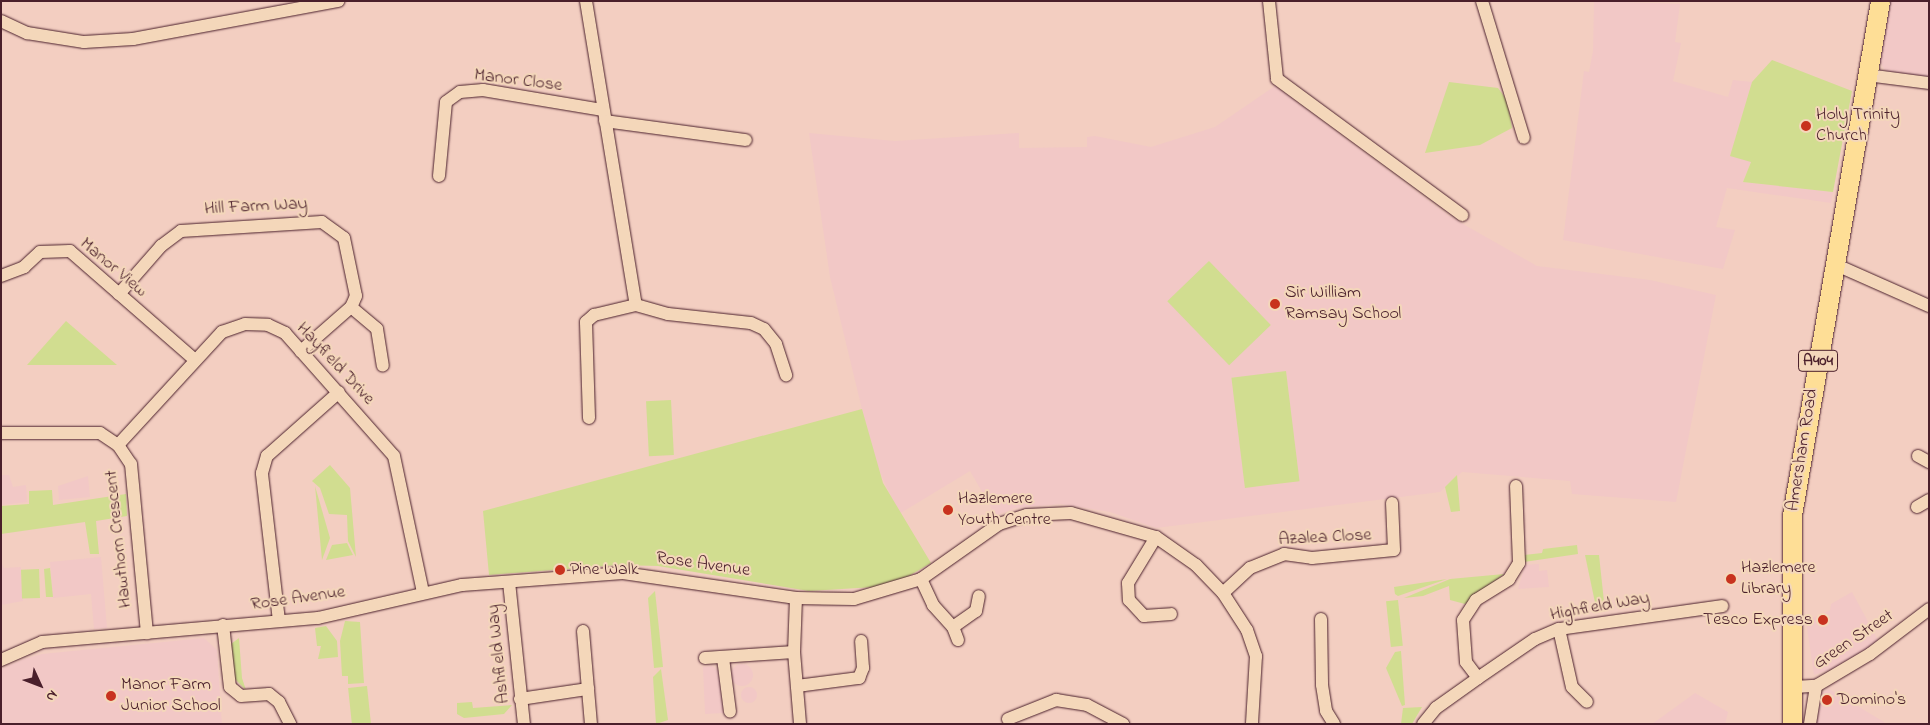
<!DOCTYPE html>
<html>
<head>
<meta charset="utf-8">
<style>
  body { margin:0 }
  #map { position:relative; width:1930px; height:725px; overflow:hidden; background:#f3cec1; font-family:"Indie Flower",sans-serif }
  div>[style] { position:absolute }
  .built>* { inset:0; background:#f2c8c6 }
  .round { border-radius:50% }
  .green>* { inset:0; background:#d1dd90; transform-origin:0 0 }
  .roads { filter:drop-shadow(0 0 1px #4a1f2b) drop-shadow(0 0 1px #4a1f2b) }
  .minor>* { height:12px; margin:-6px; padding:0 6px; transform-origin:6px; border-radius:6px; background:#f4d7ba }
  .primary>* { height:19px; margin:-9.5px; padding:0 9.5px; transform-origin:9.5px; border-radius:9.5px; background:#fede96 }
  .dots>* { width:14px; height:14px; translate:-50% -50%; box-sizing:border-box; border:2px solid #f4d7ba; border-radius:50% }
  span { translate:-50% -50%; white-space:nowrap; text-align:center; line-height:1.15; -webkit-text-stroke:4px #f4d7ba; paint-order:stroke }
  .shield-label span { padding:1px 4px; background:#f4d7ba; border:1px solid; border-radius:4px; -webkit-text-stroke-width:0 }
  .shield-label { font-size:16px; color:#4a1f2b; font-weight:700 }
  .street-label { font-size:18px; color:#4a1f2b }
  .poi-label { font-size:18px; color:#4a1f2b }
  .left { translate:0 -50%; text-align:left }
  .right { translate:-100% -50%; text-align:right }
  .frame { position:absolute; inset:0; border:2px solid #4a1f2b; pointer-events:none }
  .north { position:absolute; left:15px; top:660px; width:50px; height:50px; -webkit-text-stroke:4px #f4d7ba; paint-order:stroke; rotate:133deg; font-size:14px; font-weight:700; line-height:20px; text-align:center; color:#4a1f2b }
  .north::after { content:''; display:block; margin:auto; width:18px; height:22px; background:#4a1f2b; clip-path:polygon(50% 0,100% 100%,50% 72%,0 100%) }
</style>
</head>
<body>
<div id="map">
  <div class="built">
    <div style="clip-path:polygon(1594px 1px,1680px 4px,1675px 42px,1681px 43px,1673px 81px,1728px 97px,1733px 80px,1752px 82px,1730px 156px,1751px 161px,1743px 182px,1833px 192px,1831px 203px,1727px 188px,1716px 227px,1735px 230px,1723px 269px,1563px 240px,1584px 71px,1589px 72px,1593px 51px)"></div>
    <div style="clip-path:polygon(1887px 1px,1929px 1px,1929px 78px,1887px 74px,1877px 56px)"></div>
    <div style="clip-path:polygon(1275px 86px,1449px 216px,1537px 266px,1650px 280px,1716px 295px,1676px 502px,1572px 494px,1570px 481px,1462px 472px,1440px 492px,1156px 528px,1110px 512px,1061px 504px,1015px 508px,992px 517px,991px 507px,970px 471px,899px 514px,874px 459px,830px 277px,809px 133px,895px 141px,1019px 133px,1019px 148px,1087px 147px,1087px 137px,1095px 136px,1151px 147px,1215px 127px)"></div>
    <div style="clip-path:polygon(1px 475px,9px 475px,13px 487px,26px 485px,27px 502px,1px 505px)"></div>
    <div style="clip-path:polygon(88px 476px,90px 497px,59px 500px,58px 486px)"></div>
    <div style="clip-path:polygon(101px 557px,107px 628px,94px 629px,91px 594px,53px 598px,50px 562px)"></div>
    <div style="clip-path:polygon(1px 562px,4px 568px,21px 567px,23px 601px,1px 605px)"></div>
    <div style="clip-path:polygon(1539px 564px,1539px 571px,1547px 570px,1549px 587px,1518px 589px,1525px 565px)"></div>
    <div style="clip-path:polygon(1852px 592px,1879px 642px,1844px 665px,1814px 675px,1806px 621px,1830px 610px,1831px 604px)"></div>
    <div style="clip-path:polygon(204px 638px,217px 650px,222px 724px,1px 724px,1px 669px,24px 659px,42px 654px)"></div>
    <div class="round" style="left:731px;top:664px;width:22px;height:22px"></div>
    <div style="clip-path:polygon(712px 666px,720px 672px,723px 713px,705px 714px,703px 667px)"></div>
    <div class="round" style="left:741px;top:687px;width:16px;height:16px"></div>
    <div style="clip-path:polygon(1829px 689px,1884px 722px,1885px 724px,1815px 724px,1821px 693px)"></div>
    <div style="clip-path:polygon(1695px 693px,1728px 712px,1725px 724px,1652px 724px)"></div>
  </div>
  <div class="green">
    <div style="clip-path:polygon(1772px 60px,1852px 91px,1833px 192px,1743px 182px,1751px 162px,1730px 156px,1752px 82px)"></div>
    <div style="clip-path:polygon(1449px 82px,1498px 88px,1507px 100px,1512px 128px,1480px 145px,1425px 153px)"></div>
    <div style="left:1209px;top:261px;width:89px;height:58px;rotate:46deg"></div>
    <div style="clip-path:polygon(66px 321px,117px 365px,27px 365px)"></div>
    <div style="left:1286px;top:371px;width:111px;height:55px;rotate:83deg"></div>
    <div style="left:671px;top:400px;width:55px;height:25px;rotate:87deg"></div>
    <div style="clip-path:polygon(862px 409px,883px 483px,931px 563px,907px 577px,875px 587px,809px 591px,658px 566px,618px 565px,489px 575px,483px 511px)"></div>
    <div style="clip-path:polygon(330px 465px,350px 488px,356px 557px,348px 541px,347px 515px,329px 514px,320px 488px,312px 481px)"></div>
    <div style="clip-path:polygon(1457px 475px,1460px 511px,1451px 512px,1445px 487px)"></div>
    <div style="clip-path:polygon(315px 486px,330px 538px,322px 560px)"></div>
    <div style="clip-path:polygon(52px 490px,53px 505px,126px 494px,127px 516px,96px 521px,99px 554px,90px 554px,85px 522px,1px 534px,1px 506px,29px 504px,29px 491px)"></div>
    <div style="clip-path:polygon(347px 543px,353px 555px,326px 560px,332px 545px)"></div>
    <div style="clip-path:polygon(1577px 545px,1578px 554px,1524px 562px,1524px 555px,1542px 553px,1543px 549px)"></div>
    <div style="clip-path:polygon(1585px 555px,1599px 555px,1605px 611px,1597px 612px)"></div>
    <div style="clip-path:polygon(50px 568px,53px 597px,46px 597px,44px 569px)"></div>
    <div style="left:39px;top:569px;width:29px;height:18px;rotate:88deg"></div>
    <div style="clip-path:polygon(1504px 574px,1465px 604px,1450px 600px,1449px 586px,1423px 596px,1404px 598px,1450px 579px)"></div>
    <div style="clip-path:polygon(1447px 579px,1398px 596px,1395px 594px,1394px 587px)"></div>
    <div style="clip-path:polygon(655px 591px,663px 667px,654px 668px,648px 598px)"></div>
    <div style="left:1398px;top:600px;width:46px;height:12px;rotate:84deg"></div>
    <div style="clip-path:polygon(345px 621px,360px 622px,364px 683px,348px 684px,348px 676px,342px 676px,340px 641px)"></div>
    <div style="clip-path:polygon(326px 626px,337px 641px,338px 657px,318px 659px,321px 646px,317px 646px,315px 628px)"></div>
    <div style="clip-path:polygon(239px 638px,242px 678px,246px 690px,234px 678px,231px 644px)"></div>
    <div style="clip-path:polygon(1401px 651px,1405px 705px,1402px 706px,1386px 668px,1395px 652px)"></div>
    <div style="clip-path:polygon(661px 669px,668px 720px,656px 724px,653px 677px)"></div>
    <div style="left:367px;top:686px;width:38px;height:19px;rotate:84deg"></div>
    <div style="clip-path:polygon(472px 702px,473px 708px,512px 705px,504px 714px,464px 718px,457px 714px,457px 703px)"></div>
    <div style="clip-path:polygon(1422px 707px,1412px 724px,1401px 724px,1403px 708px)"></div>
  </div>
  <div class="roads">
    <div class="minor">
      <div style="left:586px;top:1px;width:308px;rotate:80.7deg"></div>
      <div style="left:636px;top:305px;width:33px;rotate:16deg"></div>
      <div style="left:668px;top:314px;width:83px;rotate:6.2deg"></div>
      <div style="left:751px;top:323px;width:14px;rotate:25deg"></div>
      <div style="left:764px;top:329px;width:19px;rotate:51deg"></div>
      <div style="left:776px;top:344px;width:33px;rotate:72deg"></div>
      <div style="left:1269px;top:1px;width:78px;rotate:84.1deg"></div>
      <div style="left:1277px;top:79px;width:230px;rotate:36.3deg"></div>
      <div style="left:1482px;top:1px;width:143px;rotate:73deg"></div>
      <div style="left:1px;top:21px;width:29px;rotate:25deg"></div>
      <div style="left:27px;top:33px;width:58px;rotate:9deg"></div>
      <div style="left:84px;top:42px;width:49px;rotate:-3.5deg"></div>
      <div style="left:133px;top:39px;width:209px;rotate:-10.5deg"></div>
      <div style="left:1867px;top:75px;width:63px;rotate:7.4deg"></div>
      <div style="left:605px;top:121px;width:142px;rotate:7.7deg"></div>
      <div style="left:439px;top:176px;width:74px;rotate:-84.6deg"></div>
      <div style="left:446px;top:102px;width:17px;rotate:-36deg"></div>
      <div style="left:460px;top:92px;width:23px;rotate:-5deg"></div>
      <div style="left:483px;top:90px;width:122px;rotate:9.5deg"></div>
      <div style="left:1834px;top:264px;width:104px;rotate:23.9deg"></div>
      <div style="left:1px;top:276px;width:25px;rotate:-21deg"></div>
      <div style="left:24px;top:267px;width:22px;rotate:-43deg"></div>
      <div style="left:40px;top:252px;width:30px;rotate:-2deg"></div>
      <div style="left:70px;top:251px;width:164px;rotate:41.1deg"></div>
      <div style="left:119px;top:294px;width:64px;rotate:-48.8deg"></div>
      <div style="left:161px;top:246px;width:25px;rotate:-37deg"></div>
      <div style="left:181px;top:231px;width:141px;rotate:-3.7deg"></div>
      <div style="left:322px;top:222px;width:27px;rotate:36deg"></div>
      <div style="left:344px;top:238px;width:59px;rotate:78.3deg"></div>
      <div style="left:356px;top:296px;width:12px;rotate:114deg"></div>
      <div style="left:351px;top:307px;width:67px;rotate:138.7deg"></div>
      <div style="left:351px;top:307px;width:34px;rotate:40deg"></div>
      <div style="left:377px;top:329px;width:37px;rotate:81deg"></div>
      <div style="left:589px;top:418px;width:96px;rotate:-91.8deg"></div>
      <div style="left:586px;top:322px;width:11px;rotate:-41deg"></div>
      <div style="left:594px;top:315px;width:43px;rotate:-13.4deg"></div>
      <div style="left:1px;top:433px;width:99px"></div>
      <div style="left:100px;top:433px;width:22px;rotate:34deg"></div>
      <div style="left:118px;top:445px;width:23px;rotate:56deg"></div>
      <div style="left:131px;top:464px;width:170px;rotate:84.6deg"></div>
      <div style="left:118px;top:445px;width:154px;rotate:-47.4deg"></div>
      <div style="left:222px;top:332px;width:24px;rotate:-19deg"></div>
      <div style="left:245px;top:324px;width:23px;rotate:2deg"></div>
      <div style="left:268px;top:325px;width:19px;rotate:25deg"></div>
      <div style="left:285px;top:333px;width:164px;rotate:48.5deg"></div>
      <div style="left:394px;top:456px;width:139px;rotate:78deg"></div>
      <div style="left:1918px;top:456px;width:13px;rotate:29deg"></div>
      <div style="left:1917px;top:507px;width:14px;rotate:-30deg"></div>
      <div style="left:1156px;top:537px;width:54px;rotate:121.3deg"></div>
      <div style="left:1128px;top:583px;width:17px;rotate:87deg"></div>
      <div style="left:1129px;top:600px;width:22px;rotate:47deg"></div>
      <div style="left:1144px;top:616px;width:27px;rotate:-4deg"></div>
      <div style="left:921px;top:579px;width:29px;rotate:65deg"></div>
      <div style="left:933px;top:605px;width:30px;rotate:48deg"></div>
      <div style="left:953px;top:627px;width:28px;rotate:-35deg"></div>
      <div style="left:976px;top:611px;width:15px;rotate:-79deg"></div>
      <div style="left:509px;top:582px;width:143px;rotate:84deg"></div>
      <div style="left:1223px;top:593px;width:37px;rotate:-43deg"></div>
      <div style="left:1250px;top:568px;width:37px;rotate:-22deg"></div>
      <div style="left:1284px;top:554px;width:28px;rotate:8deg"></div>
      <div style="left:1312px;top:558px;width:82px;rotate:-5.6deg"></div>
      <div style="left:1394px;top:550px;width:47px;rotate:-92.4deg"></div>
      <div style="left:796px;top:598px;width:54px;rotate:92.1deg"></div>
      <div style="left:794px;top:652px;width:72px;rotate:85.2deg"></div>
      <div style="left:1321px;top:619px;width:66px;rotate:89.1deg"></div>
      <div style="left:1322px;top:685px;width:26px;rotate:81deg"></div>
      <div style="left:1326px;top:711px;width:15px;rotate:58deg"></div>
      <div style="left:279px;top:621px;width:149px;rotate:-96.6deg"></div>
      <div style="left:262px;top:473px;width:18px;rotate:-74deg"></div>
      <div style="left:267px;top:456px;width:96px;rotate:-41.6deg"></div>
      <div style="left:223px;top:625px;width:62px;rotate:83.6deg"></div>
      <div style="left:230px;top:687px;width:14px;rotate:39deg"></div>
      <div style="left:241px;top:696px;width:28px;rotate:-4deg"></div>
      <div style="left:269px;top:694px;width:13px;rotate:39deg"></div>
      <div style="left:279px;top:702px;width:25px;rotate:63deg"></div>
      <div style="left:953px;top:627px;width:14px;rotate:69deg"></div>
      <div style="left:1559px;top:629px;width:59px;rotate:77.4deg"></div>
      <div style="left:1572px;top:687px;width:21px;rotate:45deg"></div>
      <div style="left:583px;top:631px;width:93px;rotate:85.1deg"></div>
      <div style="left:705px;top:658px;width:89px;rotate:-3.9deg"></div>
      <div style="left:723px;top:658px;width:54px;rotate:82.6deg"></div>
      <div style="left:1px;top:660px;width:45px;rotate:-23.7deg"></div>
      <div style="left:42px;top:642px;width:277px;rotate:-5deg"></div>
      <div style="left:318px;top:618px;width:148px;rotate:-12.9deg"></div>
      <div style="left:462px;top:585px;width:161px;rotate:-4.3deg"></div>
      <div style="left:623px;top:573px;width:175px;rotate:8.2deg"></div>
      <div style="left:796px;top:598px;width:58px;rotate:1deg"></div>
      <div style="left:854px;top:599px;width:70px;rotate:-16.6deg"></div>
      <div style="left:921px;top:579px;width:95px;rotate:-35.2deg"></div>
      <div style="left:999px;top:524px;width:29px;rotate:-18deg"></div>
      <div style="left:1027px;top:515px;width:44px;rotate:-2.6deg"></div>
      <div style="left:1071px;top:513px;width:88px;rotate:15.8deg"></div>
      <div style="left:1156px;top:537px;width:49px;rotate:35deg"></div>
      <div style="left:1196px;top:565px;width:39px;rotate:46deg"></div>
      <div style="left:1223px;top:593px;width:44px;rotate:57deg"></div>
      <div style="left:1247px;top:630px;width:28px;rotate:71deg"></div>
      <div style="left:1256px;top:656px;width:68px;rotate:93.4deg"></div>
      <div style="left:1478px;top:678px;width:20px;rotate:-127deg"></div>
      <div style="left:1466px;top:662px;width:42px;rotate:-94.1deg"></div>
      <div style="left:1463px;top:620px;width:24px;rotate:-57deg"></div>
      <div style="left:1476px;top:600px;width:39px;rotate:-32deg"></div>
      <div style="left:1509px;top:579px;width:19px;rotate:-58deg"></div>
      <div style="left:1519px;top:563px;width:77px;rotate:-92.2deg"></div>
      <div style="left:797px;top:686px;width:63px;rotate:-7.4deg"></div>
      <div style="left:859px;top:678px;width:11px;rotate:-68deg"></div>
      <div style="left:863px;top:668px;width:27px;rotate:-94deg"></div>
      <div style="left:1794px;top:687px;width:22px;rotate:-3deg"></div>
      <div style="left:1816px;top:686px;width:63px;rotate:-30.7deg"></div>
      <div style="left:1870px;top:654px;width:74px;rotate:-37.3deg"></div>
      <div style="left:520px;top:699px;width:69px;rotate:-8.4deg"></div>
      <div style="left:1008px;top:719px;width:52px;rotate:-21.6deg"></div>
      <div style="left:1056px;top:700px;width:31px;rotate:9deg"></div>
      <div style="left:1087px;top:705px;width:41px;rotate:27.8deg"></div>
      <div style="left:1423px;top:724px;width:21px;rotate:-51deg"></div>
      <div style="left:1436px;top:708px;width:52px;rotate:-35.5deg"></div>
      <div style="left:1478px;top:678px;width:69px;rotate:-34.4deg"></div>
      <div style="left:1535px;top:639px;width:26px;rotate:-23deg"></div>
      <div style="left:1559px;top:629px;width:165px;rotate:-8deg"></div>
      <div style="left:1810px;top:724px;width:38px;rotate:-81deg"></div>
    </div>
    <div class="primary">
      <div style="left:1792px;top:724px;width:209px;rotate:-90deg"></div>
      <div style="left:1792px;top:515px;width:521px;rotate:-80.28deg"></div>
    </div>
  </div>
  <div class="dots">
    <div style="left:1806px;top:126px;background:#c8321e"></div>
    <div style="left:1275px;top:304px;background:#c8321e"></div>
    <div style="left:948px;top:510px;background:#c8321e"></div>
    <div style="left:560px;top:570px;background:#c8321e"></div>
    <div style="left:1731px;top:579px;background:#c8321e"></div>
    <div style="left:1823px;top:620px;background:#c8321e"></div>
    <div style="left:111px;top:696px;background:#c8321e"></div>
    <div style="left:1827px;top:700px;background:#c8321e"></div>
  </div>
  <div class="shield-label">
    <span style="left:1818px;top:361px">A404</span>
  </div>
  <div class="street-label">
    <span style="left:518px;top:81px;rotate:7deg">Manor Close</span>
    <span style="left:256px;top:207px;rotate:-3deg">Hill Farm Way</span>
    <span style="left:113px;top:268px;rotate:40deg">Manor View</span>
    <span style="left:335px;top:364px;rotate:47deg">Hayfield Drive</span>
    <span style="left:1803px;top:450px;rotate:-81deg">Amersham Road</span>
    <span style="left:1325px;top:538px;rotate:-3deg">Azalea Close</span>
    <span style="left:119px;top:539px;rotate:-96deg">Hawthorn Crescent</span>
    <span style="left:703px;top:565px;rotate:8deg">Rose Avenue</span>
    <span style="left:298px;top:599px;rotate:-8deg">Rose Avenue</span>
    <span style="left:1600px;top:607px;rotate:-10deg">Highfield Way</span>
    <span style="left:1854px;top:640px;rotate:-34deg">Green Street</span>
    <span style="left:499px;top:654px;rotate:-96deg">Ashfield Way</span>
  </div>
  <div class="poi-label">
    <span class="left" style="left:1816px;top:126px">Holy Trinity<br>Church</span>
    <span class="left" style="left:1285px;top:304px">Sir William<br>Ramsay School</span>
    <span class="left" style="left:958px;top:510px">Hazlemere<br>Youth Centre</span>
    <span class="left" style="left:1741px;top:579px">Hazlemere<br>Library</span>
    <span class="left" style="left:570px;top:570px">Pine Walk</span>
    <span class="right" style="left:1813px;top:620px">Tesco Express</span>
    <span class="left" style="left:121px;top:696px">Manor Farm<br>Junior School</span>
    <span class="left" style="left:1837px;top:700px">Domino's</span>
  </div>
  <div class="frame"></div>
  <div class="north">N</div>
</div>
</body>
</html>
